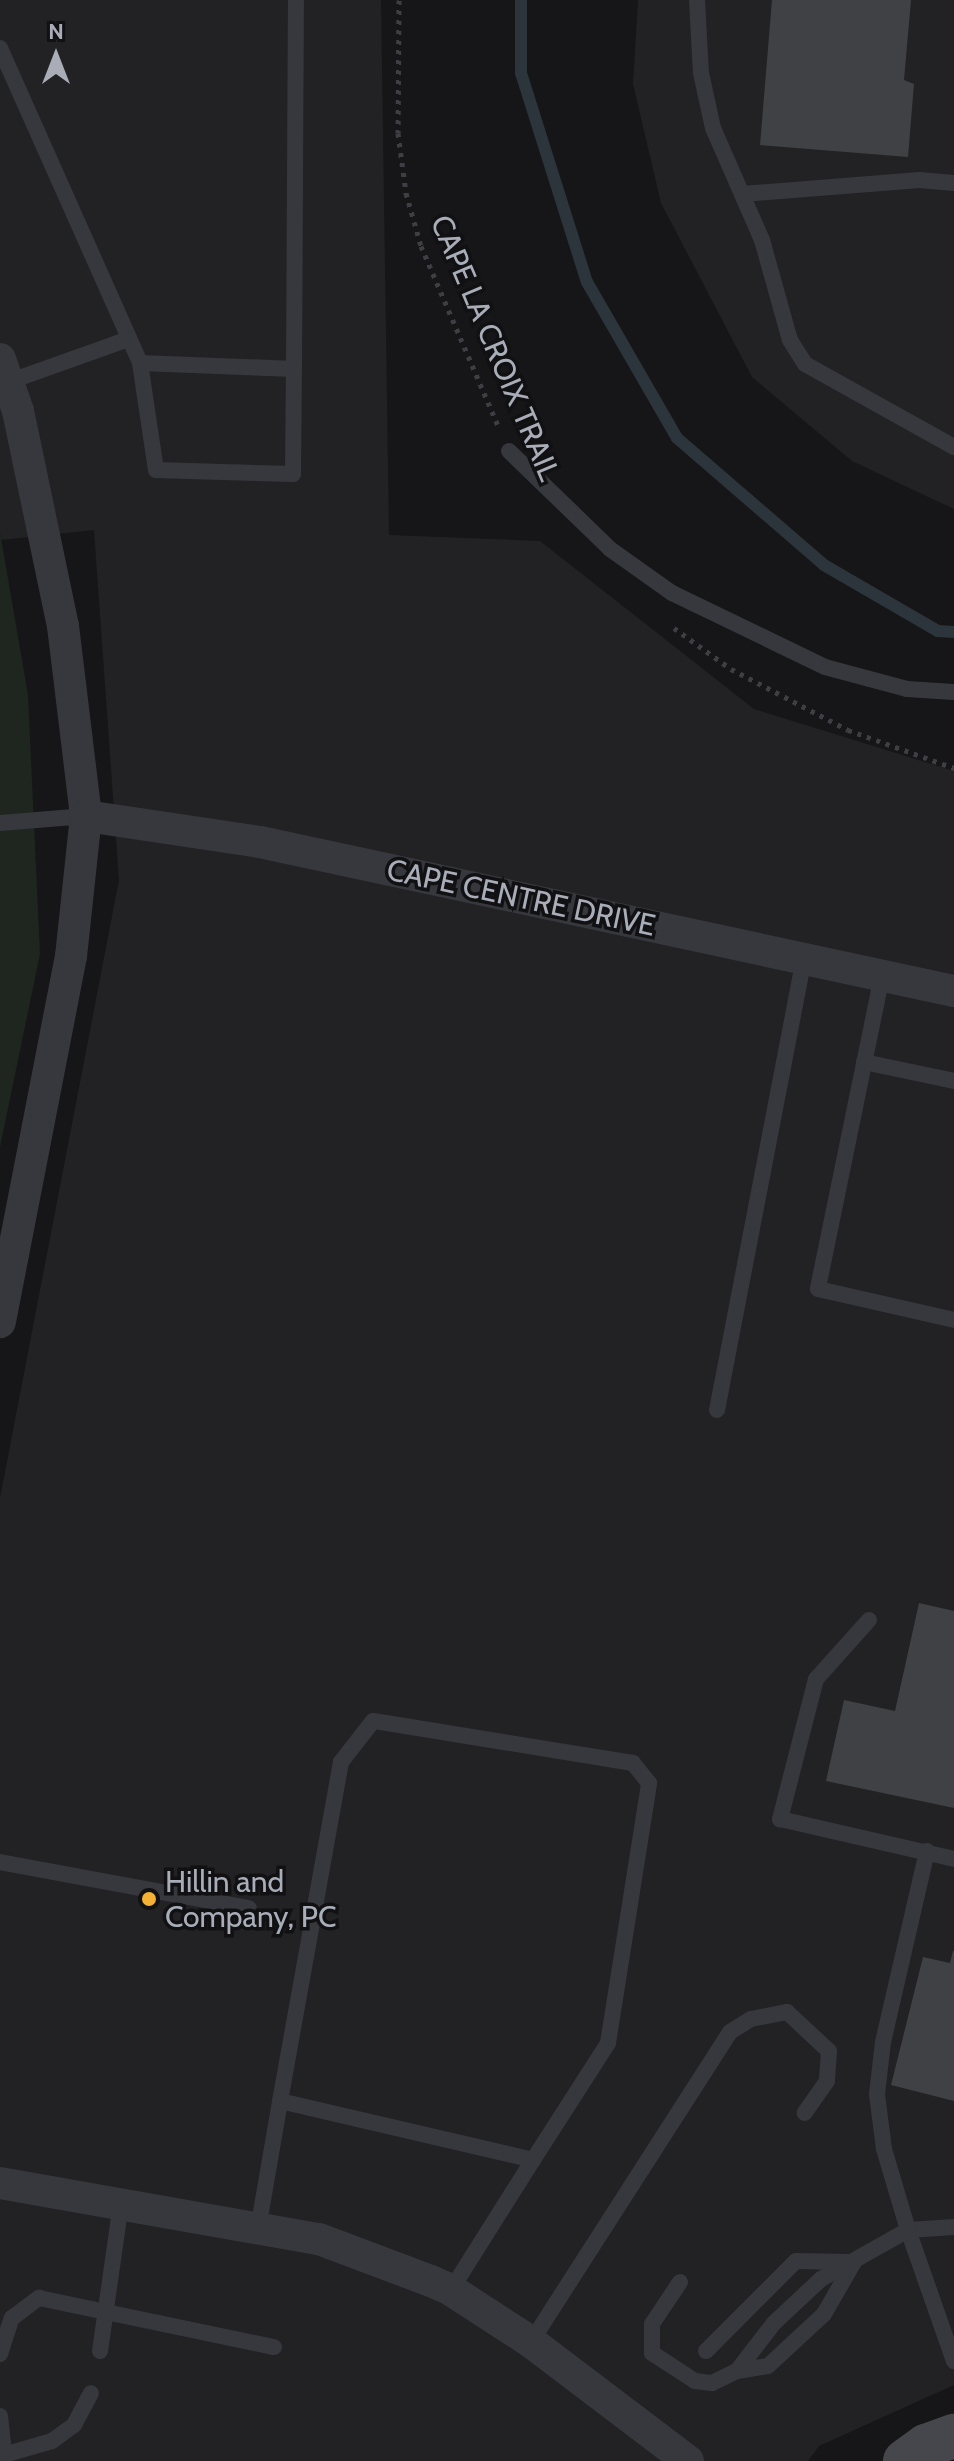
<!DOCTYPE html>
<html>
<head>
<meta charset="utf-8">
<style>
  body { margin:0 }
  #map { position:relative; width:954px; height:2461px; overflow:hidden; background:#161618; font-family:Cabin,sans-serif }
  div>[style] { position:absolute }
  .built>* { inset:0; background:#222225 }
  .green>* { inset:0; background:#1e261f }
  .stream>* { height:12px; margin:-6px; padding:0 6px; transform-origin:6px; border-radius:6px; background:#2c353c }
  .building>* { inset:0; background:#404145 }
  .path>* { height:5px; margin-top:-2.5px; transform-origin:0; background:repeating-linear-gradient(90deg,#3d3f44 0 4px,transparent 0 10px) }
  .lane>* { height:16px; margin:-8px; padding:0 8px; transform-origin:8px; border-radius:8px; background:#37383d }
  .street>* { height:32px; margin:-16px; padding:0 16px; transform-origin:16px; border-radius:16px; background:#37383d }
  .secondary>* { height:44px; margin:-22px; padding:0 22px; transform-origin:22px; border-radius:22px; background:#45474d }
  .dots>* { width:22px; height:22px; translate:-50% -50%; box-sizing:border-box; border:4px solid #111113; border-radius:50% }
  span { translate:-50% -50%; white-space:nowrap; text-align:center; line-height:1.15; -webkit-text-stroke:7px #111113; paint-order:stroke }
  .street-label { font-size:30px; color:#a8adb8 }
  .poi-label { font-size:30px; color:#a8adb8 }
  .left { translate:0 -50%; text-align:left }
  .north { position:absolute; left:16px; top:16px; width:80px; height:80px; -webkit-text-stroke:6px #111113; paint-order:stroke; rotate:0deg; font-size:22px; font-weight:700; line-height:32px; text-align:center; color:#a8adb8 }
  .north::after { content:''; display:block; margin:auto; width:28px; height:36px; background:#a8adb8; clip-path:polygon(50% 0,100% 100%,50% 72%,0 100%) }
</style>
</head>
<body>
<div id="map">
  <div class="built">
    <div style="clip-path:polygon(0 0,381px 0,389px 535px,540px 541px,754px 709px,954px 771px,954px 2385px,819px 2446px,808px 2461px,0 2461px,0 1498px,119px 880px,94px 530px,1px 540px,0 532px)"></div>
    <div style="clip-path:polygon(638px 0,954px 0,954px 509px,852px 461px,752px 377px,661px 203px,633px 84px)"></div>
  </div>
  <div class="green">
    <div style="clip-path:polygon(0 532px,28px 695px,40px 954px,0 1147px)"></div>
  </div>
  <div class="stream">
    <div style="left:521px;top:0;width:73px;rotate:90deg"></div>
    <div style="left:521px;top:73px;width:219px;rotate:72.5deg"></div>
    <div style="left:587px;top:282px;width:180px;rotate:60deg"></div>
    <div style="left:677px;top:438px;width:194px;rotate:40.8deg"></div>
    <div style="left:824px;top:565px;width:132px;rotate:30.1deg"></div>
    <div style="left:938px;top:631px;width:16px;rotate:4deg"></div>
  </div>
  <div class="building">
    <div style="clip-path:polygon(772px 0,911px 0,904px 80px,914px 84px,908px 157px,760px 145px)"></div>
    <div style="clip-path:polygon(919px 1603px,954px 1611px,954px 1808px,826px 1781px,844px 1700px,895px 1711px)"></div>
    <div style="clip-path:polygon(953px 1951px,954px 1951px,954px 2101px,891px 2085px,923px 1957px,950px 1963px)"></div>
  </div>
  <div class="path">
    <div style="left:399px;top:0;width:133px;rotate:90.4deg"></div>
    <div style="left:398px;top:133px;width:61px;rotate:82.4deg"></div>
    <div style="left:406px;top:193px;width:55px;rotate:74.2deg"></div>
    <div style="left:421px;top:246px;width:198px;rotate:66.8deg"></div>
    <div style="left:674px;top:628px;width:70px;rotate:35.7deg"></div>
    <div style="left:731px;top:669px;width:132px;rotate:27.5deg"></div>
    <div style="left:848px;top:730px;width:113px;rotate:19.7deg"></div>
  </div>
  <div class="lane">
    <div style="left:697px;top:0;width:73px;rotate:86.9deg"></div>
    <div style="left:701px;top:73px;width:56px;rotate:77.7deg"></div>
    <div style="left:713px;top:128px;width:122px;rotate:66.4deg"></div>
    <div style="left:762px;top:240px;width:104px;rotate:74.4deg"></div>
    <div style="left:790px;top:340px;width:28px;rotate:58deg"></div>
    <div style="left:805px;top:364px;width:171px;rotate:29.1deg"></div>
    <div style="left:0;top:48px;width:345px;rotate:66deg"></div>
    <div style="left:140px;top:363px;width:154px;rotate:2.2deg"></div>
    <div style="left:294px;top:369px;width:369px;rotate:-89.7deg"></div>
    <div style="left:742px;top:194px;width:178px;rotate:-4.5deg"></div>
    <div style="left:919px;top:180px;width:35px;rotate:5deg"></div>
    <div style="left:140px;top:363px;width:108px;rotate:81.5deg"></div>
    <div style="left:156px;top:470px;width:137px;rotate:1.7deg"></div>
    <div style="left:293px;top:474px;width:105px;rotate:-89.5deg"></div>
    <div style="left:8px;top:382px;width:128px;rotate:-19.6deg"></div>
    <div style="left:509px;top:451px;width:141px;rotate:44.1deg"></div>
    <div style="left:610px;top:549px;width:76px;rotate:35.4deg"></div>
    <div style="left:672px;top:593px;width:170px;rotate:25.8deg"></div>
    <div style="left:825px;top:667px;width:85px;rotate:15deg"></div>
    <div style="left:907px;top:689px;width:47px;rotate:3.7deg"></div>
    <div style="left:0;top:823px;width:86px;rotate:-4.7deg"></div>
    <div style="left:882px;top:976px;width:319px;rotate:101.6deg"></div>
    <div style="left:818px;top:1289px;width:139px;rotate:12.8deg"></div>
    <div style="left:864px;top:1062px;width:92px;rotate:11.9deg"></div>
    <div style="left:717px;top:1410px;width:460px;rotate:-79.1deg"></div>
    <div style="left:869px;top:1620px;width:79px;rotate:131.9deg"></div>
    <div style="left:816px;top:1679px;width:145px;rotate:104.4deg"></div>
    <div style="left:780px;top:1819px;width:179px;rotate:12.9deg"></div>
    <div style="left:0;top:1862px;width:253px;rotate:10.5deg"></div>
    <div style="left:954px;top:2227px;width:46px;rotate:176.3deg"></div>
    <div style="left:908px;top:2230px;width:139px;rotate:70.7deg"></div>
    <div style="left:258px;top:2229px;width:130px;rotate:-80.2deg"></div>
    <div style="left:280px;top:2101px;width:260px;rotate:13.1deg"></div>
    <div style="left:533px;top:2160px;width:139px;rotate:-57.3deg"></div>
    <div style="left:608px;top:2043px;width:263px;rotate:-81deg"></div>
    <div style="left:649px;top:1783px;width:26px;rotate:-129deg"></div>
    <div style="left:633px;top:1763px;width:263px;rotate:-170.8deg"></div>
    <div style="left:373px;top:1721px;width:52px;rotate:128deg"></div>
    <div style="left:341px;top:1762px;width:344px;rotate:100.2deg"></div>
    <div style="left:680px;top:2282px;width:50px;rotate:123.7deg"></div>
    <div style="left:652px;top:2324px;width:29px;rotate:90deg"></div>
    <div style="left:652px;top:2353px;width:51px;rotate:33.1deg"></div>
    <div style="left:695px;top:2381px;width:17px;rotate:7deg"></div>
    <div style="left:712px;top:2383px;width:28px;rotate:-26deg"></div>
    <div style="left:737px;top:2371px;width:31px;rotate:-9deg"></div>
    <div style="left:768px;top:2366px;width:76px;rotate:-42.9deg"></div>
    <div style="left:824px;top:2314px;width:60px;rotate:-60deg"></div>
    <div style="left:451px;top:2290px;width:154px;rotate:-57.8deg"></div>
    <div style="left:531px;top:2342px;width:368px;rotate:-57.3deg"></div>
    <div style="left:730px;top:2032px;width:25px;rotate:-32deg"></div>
    <div style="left:751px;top:2019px;width:37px;rotate:-11deg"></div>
    <div style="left:787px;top:2012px;width:57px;rotate:42.9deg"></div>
    <div style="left:829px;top:2051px;width:30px;rotate:94deg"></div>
    <div style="left:827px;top:2081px;width:39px;rotate:125deg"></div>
    <div style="left:100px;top:2351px;width:148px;rotate:-81.9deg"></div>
    <div style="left:706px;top:2351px;width:127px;rotate:-45deg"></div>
    <div style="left:796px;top:2261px;width:52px;rotate:1.1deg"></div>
    <div style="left:0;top:2354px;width:38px;rotate:-72deg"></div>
    <div style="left:12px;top:2318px;width:34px;rotate:-37deg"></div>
    <div style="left:39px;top:2298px;width:240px;rotate:11.8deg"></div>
    <div style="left:737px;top:2371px;width:61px;rotate:-52.4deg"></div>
    <div style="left:774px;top:2323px;width:64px;rotate:-43.1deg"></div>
    <div style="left:821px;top:2279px;width:100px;rotate:-29.4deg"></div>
    <div style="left:908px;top:2230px;width:84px;rotate:-106.5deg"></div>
    <div style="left:884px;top:2149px;width:55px;rotate:-97.3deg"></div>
    <div style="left:877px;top:2094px;width:52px;rotate:-83.4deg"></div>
    <div style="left:883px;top:2042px;width:196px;rotate:-77deg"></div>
    <div style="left:0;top:2416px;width:45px;rotate:83.7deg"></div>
    <div style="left:4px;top:2455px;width:50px;rotate:-16.3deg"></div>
    <div style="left:52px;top:2441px;width:27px;rotate:-36deg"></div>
    <div style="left:74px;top:2425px;width:36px;rotate:-62deg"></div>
  </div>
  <div class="street">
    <div style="left:0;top:359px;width:55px;rotate:70.9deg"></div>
    <div style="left:18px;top:411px;width:220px;rotate:78.2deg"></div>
    <div style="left:63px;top:626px;width:191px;rotate:83.1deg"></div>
    <div style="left:86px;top:816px;width:141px;rotate:96.1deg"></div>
    <div style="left:71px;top:956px;width:373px;rotate:101deg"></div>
    <div style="left:86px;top:816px;width:176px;rotate:8.5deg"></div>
    <div style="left:260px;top:842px;width:710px;rotate:12.12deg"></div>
    <div style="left:0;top:2183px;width:324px;rotate:10deg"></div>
    <div style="left:319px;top:2239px;width:120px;rotate:20.6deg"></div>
    <div style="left:431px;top:2281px;width:22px;rotate:24deg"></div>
    <div style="left:451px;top:2290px;width:95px;rotate:33deg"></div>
    <div style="left:531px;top:2342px;width:197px;rotate:37.2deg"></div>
  </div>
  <div class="secondary">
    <div style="left:905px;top:2461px;width:26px;rotate:-36deg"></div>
    <div style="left:926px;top:2446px;width:30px;rotate:-20deg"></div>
  </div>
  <div class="dots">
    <div style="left:149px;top:1899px;background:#f2b134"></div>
  </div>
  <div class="street-label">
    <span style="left:495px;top:348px;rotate:67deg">CAPE LA CROIX TRAIL</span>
    <span style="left:521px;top:898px;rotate:12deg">CAPE CENTRE DRIVE</span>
  </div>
  <div class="poi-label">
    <span class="left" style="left:165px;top:1899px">Hillin and<br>Company, PC</span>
  </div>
  <div class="north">N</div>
</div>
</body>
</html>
